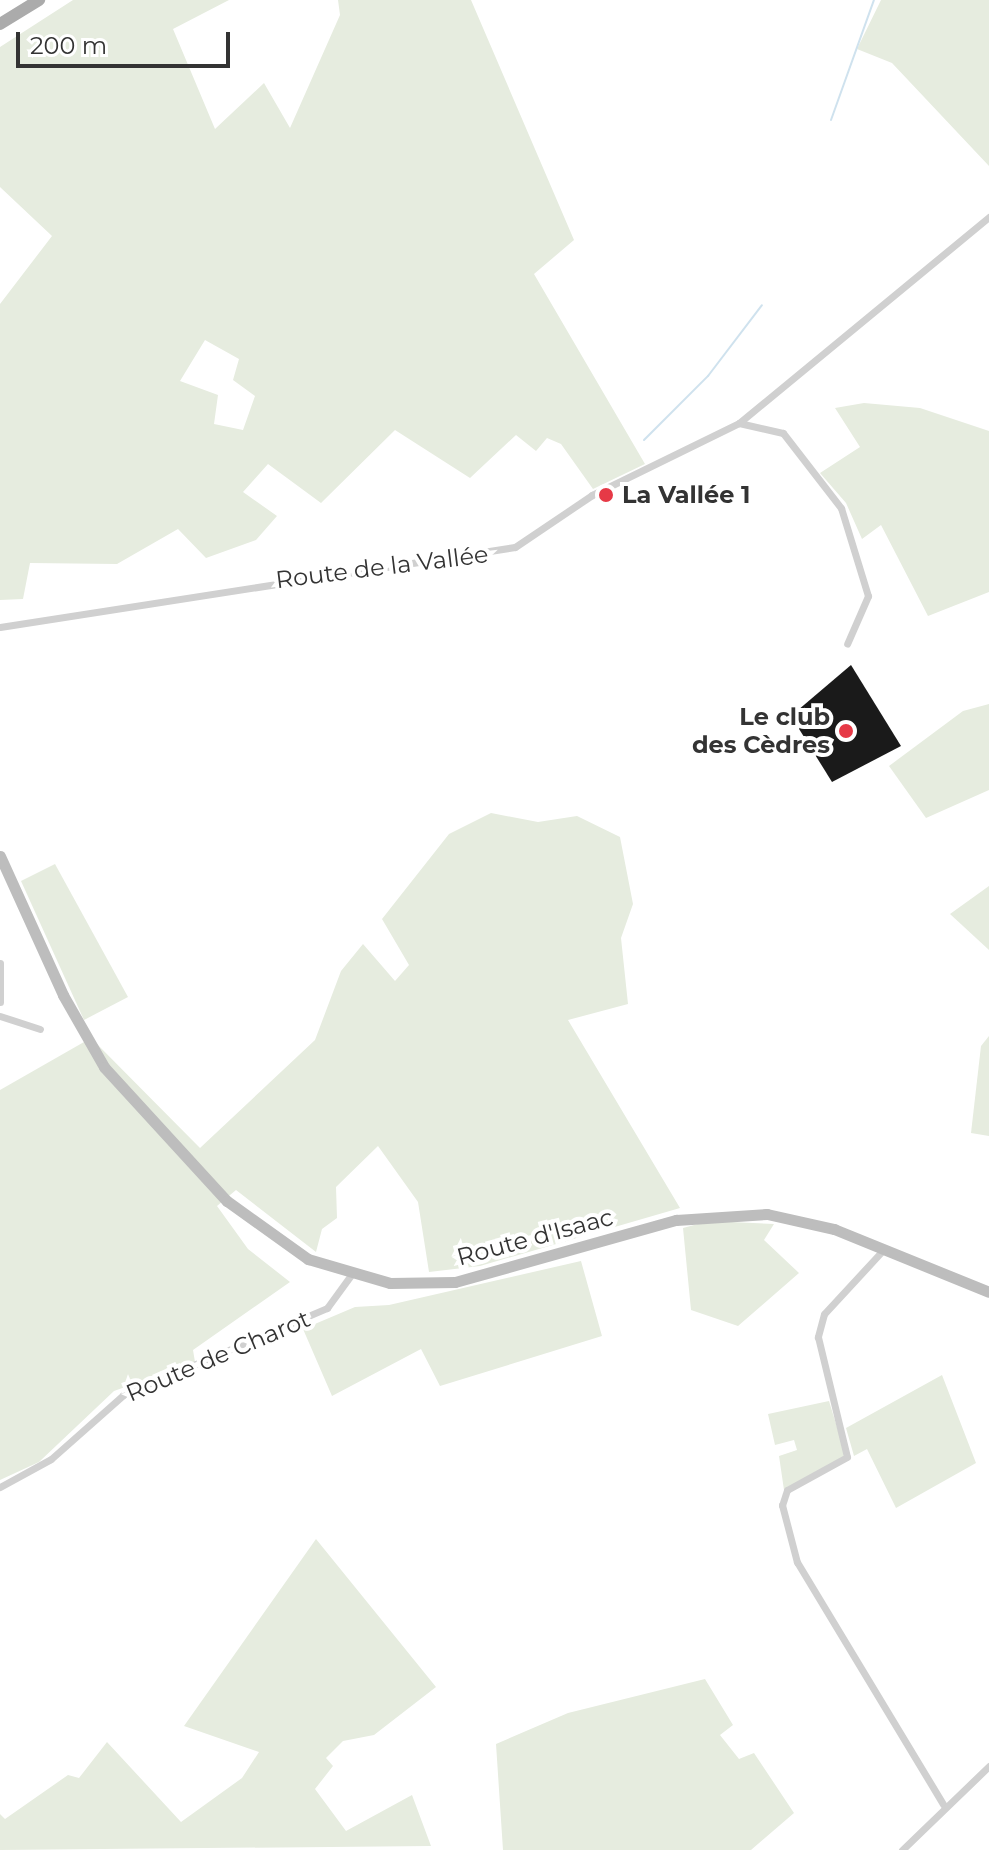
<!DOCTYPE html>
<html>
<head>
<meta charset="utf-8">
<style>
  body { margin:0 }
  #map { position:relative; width:989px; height:1850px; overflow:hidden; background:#fff; font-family:Montserrat,sans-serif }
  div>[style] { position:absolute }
  .green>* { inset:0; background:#e6ecdf }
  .stream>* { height:2px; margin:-1px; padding:0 1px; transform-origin:1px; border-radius:1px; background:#cfe2ee }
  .building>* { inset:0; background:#1a1a1a }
  .street>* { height:7px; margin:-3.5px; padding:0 3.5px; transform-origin:3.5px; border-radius:3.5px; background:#d0d0d0 }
  .secondary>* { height:11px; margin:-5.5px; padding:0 5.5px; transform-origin:5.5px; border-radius:5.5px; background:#bdbdbd }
  .primary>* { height:12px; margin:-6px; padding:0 6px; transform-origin:6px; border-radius:6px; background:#ababab }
  .dots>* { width:22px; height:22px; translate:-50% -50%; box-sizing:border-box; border:4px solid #fff; border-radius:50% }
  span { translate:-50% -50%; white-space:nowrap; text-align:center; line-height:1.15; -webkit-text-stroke:8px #fff; paint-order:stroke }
  .poi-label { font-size:24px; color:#333; font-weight:700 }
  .left { translate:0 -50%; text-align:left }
  .right { translate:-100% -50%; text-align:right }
  .street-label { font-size:24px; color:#333 }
  .scale { position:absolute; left:16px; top:32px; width:214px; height:36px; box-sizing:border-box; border:4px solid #333; border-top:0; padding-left:10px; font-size:24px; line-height:28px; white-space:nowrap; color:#333; -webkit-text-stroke:6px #fff; paint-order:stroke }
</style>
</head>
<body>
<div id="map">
  <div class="green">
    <div style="clip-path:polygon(evenodd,73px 0,229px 0,173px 29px,215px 129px,264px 83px,290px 128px,340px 15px,338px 0,471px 0,574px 240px,534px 274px,645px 464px,593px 489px,561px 444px,547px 438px,536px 451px,516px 435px,470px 478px,395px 430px,321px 503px,268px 464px,243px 492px,277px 516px,256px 540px,206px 558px,178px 529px,117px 564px,30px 563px,23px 599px,0 600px,0 304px,52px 236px,0 187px,0 47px,73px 0,205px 340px,239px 359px,233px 380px,255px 396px,243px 430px,214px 424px,218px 395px,180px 381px,205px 340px)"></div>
    <div style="clip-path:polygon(881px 0,989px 0,989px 166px,892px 63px,857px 49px)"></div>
    <div style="clip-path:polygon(864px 403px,920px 408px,989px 431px,989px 592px,928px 616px,881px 525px,862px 539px,846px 503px,820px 473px,860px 447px,835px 408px)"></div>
    <div style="clip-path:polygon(989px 704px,989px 790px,926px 818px,889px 766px,963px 711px)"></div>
    <div style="clip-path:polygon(491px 813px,538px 822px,577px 816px,620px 837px,633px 904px,621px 938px,628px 1004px,568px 1020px,680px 1208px,480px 1266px,429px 1272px,418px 1202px,378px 1146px,336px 1187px,337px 1218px,322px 1229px,316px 1252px,236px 1190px,217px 1206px,248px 1249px,290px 1282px,193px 1350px,195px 1362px,114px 1391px,39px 1462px,0 1480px,0 1090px,91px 1038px,200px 1148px,315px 1040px,341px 971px,363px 944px,395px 981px,409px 965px,382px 919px,449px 834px)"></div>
    <div style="clip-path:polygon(55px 864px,128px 997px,84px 1020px,21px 881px)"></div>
    <div style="clip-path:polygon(989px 886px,989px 950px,950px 914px)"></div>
    <div style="clip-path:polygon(989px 1036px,989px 1136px,971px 1133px,981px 1046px)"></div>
    <div style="clip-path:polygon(709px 1221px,774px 1224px,764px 1240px,799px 1273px,738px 1326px,691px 1310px,683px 1228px)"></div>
    <div style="clip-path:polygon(581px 1261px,602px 1336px,440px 1386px,421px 1349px,332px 1396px,303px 1329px,355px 1307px,389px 1305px)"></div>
    <div style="clip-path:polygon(942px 1375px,976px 1463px,896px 1508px,867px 1449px,854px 1456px,846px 1428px)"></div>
    <div style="clip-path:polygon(829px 1401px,845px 1453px,841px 1460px,784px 1490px,779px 1456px,797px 1450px,794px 1440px,775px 1445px,768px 1414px)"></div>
    <div style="clip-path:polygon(316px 1539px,436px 1687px,374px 1735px,343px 1741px,326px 1758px,333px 1766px,315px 1789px,346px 1831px,412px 1795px,431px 1846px,0 1850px,0 1814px,5px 1819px,68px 1775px,79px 1778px,107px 1742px,181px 1822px,242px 1778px,259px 1752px,184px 1726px)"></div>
    <div style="clip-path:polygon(705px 1679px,733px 1725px,720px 1735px,739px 1759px,754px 1753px,794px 1813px,751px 1850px,503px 1850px,496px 1744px,568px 1713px)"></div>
  </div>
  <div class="stream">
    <div style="left:831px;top:120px;width:127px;rotate:-70.3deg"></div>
    <div style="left:644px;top:440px;width:91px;rotate:-45deg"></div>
    <div style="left:708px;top:376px;width:89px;rotate:-52.7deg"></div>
  </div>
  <div class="building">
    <div style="clip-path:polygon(851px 665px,901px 746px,832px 782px,791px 716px)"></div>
  </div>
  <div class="street">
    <div style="left:739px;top:423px;width:45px;rotate:12.8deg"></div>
    <div style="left:783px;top:433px;width:95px;rotate:52.3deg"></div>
    <div style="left:841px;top:508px;width:92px;rotate:72.9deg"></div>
    <div style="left:868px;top:596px;width:52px;rotate:113.6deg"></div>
    <div style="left:0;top:627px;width:521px;rotate:-8.83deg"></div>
    <div style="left:515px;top:547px;width:93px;rotate:-34deg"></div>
    <div style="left:592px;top:495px;width:164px;rotate:-26.1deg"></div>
    <div style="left:739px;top:423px;width:324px;rotate:-39.5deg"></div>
    <div style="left:0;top:963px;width:39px;rotate:90deg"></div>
    <div style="left:0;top:1016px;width:42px;rotate:18deg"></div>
    <div style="left:884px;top:1249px;width:88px;rotate:132.7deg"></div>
    <div style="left:824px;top:1314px;width:24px;rotate:105deg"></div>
    <div style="left:818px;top:1337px;width:123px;rotate:76.4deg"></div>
    <div style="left:847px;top:1457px;width:68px;rotate:151.2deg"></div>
    <div style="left:787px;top:1490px;width:16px;rotate:108deg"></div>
    <div style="left:782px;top:1505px;width:59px;rotate:75.3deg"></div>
    <div style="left:797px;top:1562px;width:283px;rotate:58.9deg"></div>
    <div style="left:0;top:1487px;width:58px;rotate:-28.8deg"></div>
    <div style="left:51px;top:1459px;width:96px;rotate:-41.6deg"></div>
    <div style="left:123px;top:1395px;width:222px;rotate:-23.1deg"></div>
    <div style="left:327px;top:1308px;width:41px;rotate:-54deg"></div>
    <div style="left:902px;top:1850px;width:121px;rotate:-44deg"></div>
  </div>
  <div class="secondary">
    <div style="left:0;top:856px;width:153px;rotate:65.6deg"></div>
    <div style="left:63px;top:995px;width:83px;rotate:60.3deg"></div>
    <div style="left:104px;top:1067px;width:182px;rotate:47.5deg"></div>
    <div style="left:227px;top:1201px;width:100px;rotate:35.6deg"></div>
    <div style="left:308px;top:1259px;width:85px;rotate:16.3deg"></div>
    <div style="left:390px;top:1283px;width:65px;rotate:-0.9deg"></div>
    <div style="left:455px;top:1282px;width:230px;rotate:-15.7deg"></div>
    <div style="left:676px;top:1220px;width:91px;rotate:-3.8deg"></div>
    <div style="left:767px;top:1214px;width:69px;rotate:12.6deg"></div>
    <div style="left:834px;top:1229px;width:167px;rotate:22.1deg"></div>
  </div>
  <div class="primary">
    <div style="left:0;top:24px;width:46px;rotate:-31.6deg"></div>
  </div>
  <div class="dots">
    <div style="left:606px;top:495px;background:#e63946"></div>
    <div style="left:846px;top:731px;background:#e63946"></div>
  </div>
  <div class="poi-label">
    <span class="left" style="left:622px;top:495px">La Vallée 1</span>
    <span class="right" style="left:830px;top:731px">Le club<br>des Cèdres</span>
  </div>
  <div class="street-label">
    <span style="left:382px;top:567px;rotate:-7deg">Route de la Vallée</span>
    <span style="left:535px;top:1237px;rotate:-15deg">Route d'Isaac</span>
    <span style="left:218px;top:1356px;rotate:-23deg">Route de Charot</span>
  </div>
  <div class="scale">200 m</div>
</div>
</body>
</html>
